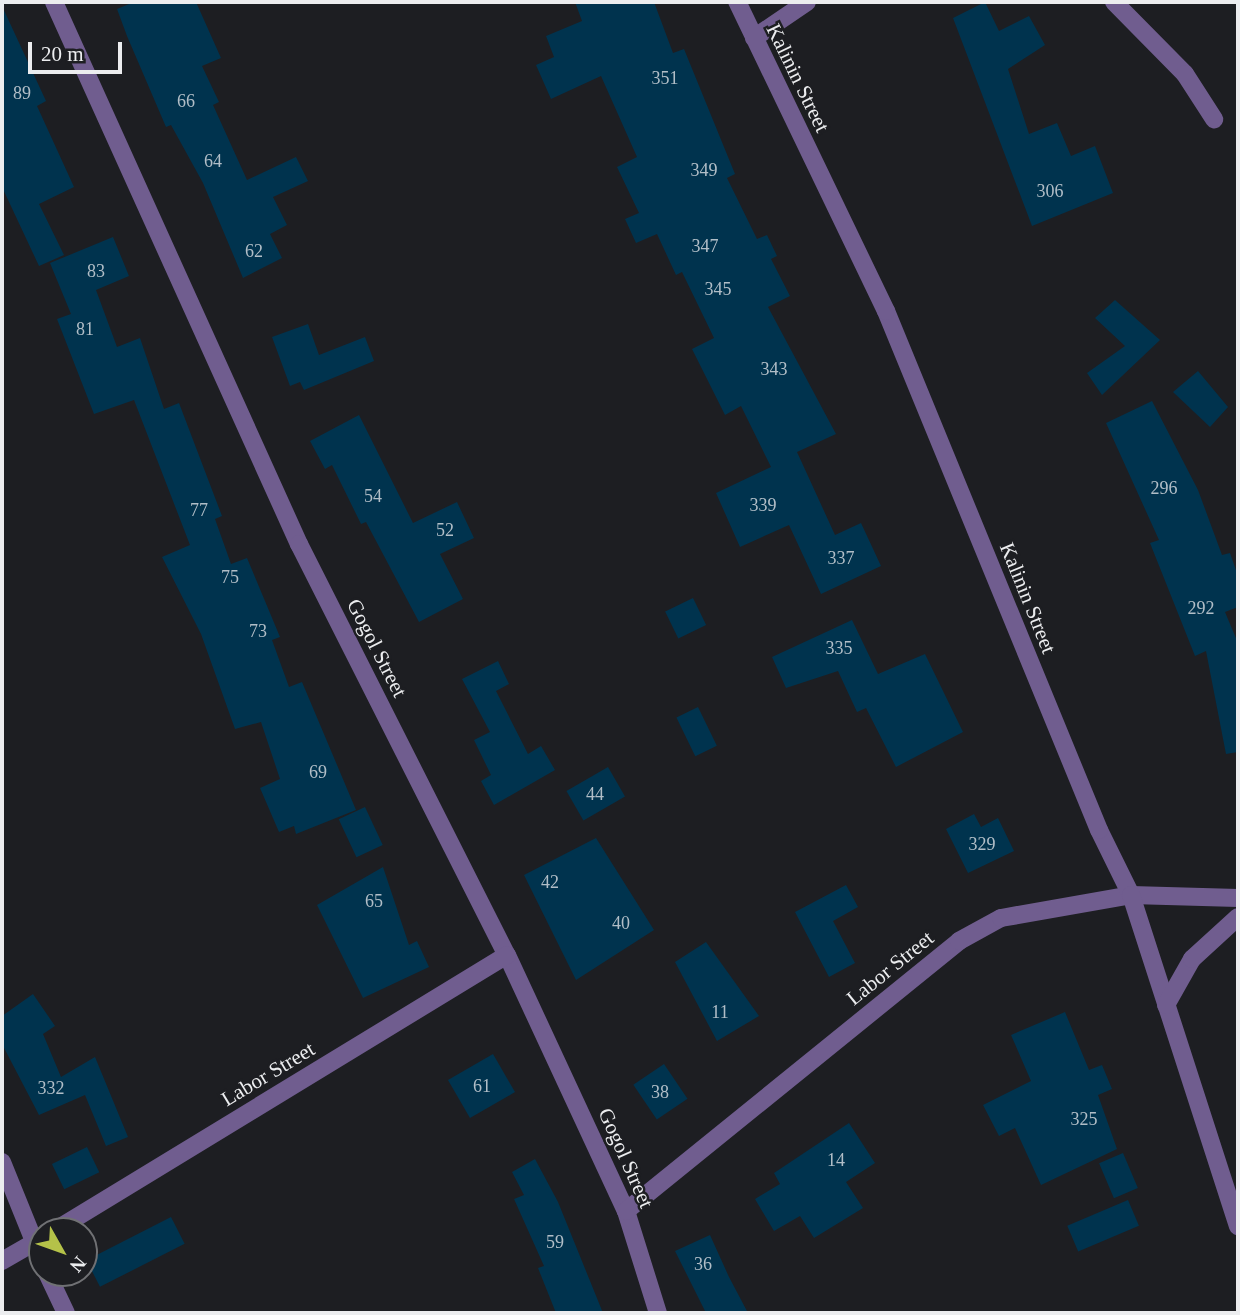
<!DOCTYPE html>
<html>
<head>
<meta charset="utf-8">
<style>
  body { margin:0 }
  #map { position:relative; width:1240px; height:1315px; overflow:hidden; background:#1d1e22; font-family:Georgia,serif }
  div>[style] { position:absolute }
  .building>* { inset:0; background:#00334e; transform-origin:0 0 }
  .service>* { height:18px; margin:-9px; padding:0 9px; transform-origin:9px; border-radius:9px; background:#705d8f }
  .minor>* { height:18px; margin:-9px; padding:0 9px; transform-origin:9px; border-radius:9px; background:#705d8f }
  .tertiary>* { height:18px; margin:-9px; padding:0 9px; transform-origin:9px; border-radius:9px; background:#705d8f }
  span { translate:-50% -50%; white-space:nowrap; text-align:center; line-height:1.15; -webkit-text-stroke:5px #1d1e22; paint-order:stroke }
  .number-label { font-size:18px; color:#b1bec7 }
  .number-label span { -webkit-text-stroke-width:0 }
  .street-label { font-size:21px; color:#ecedef }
  .frame { position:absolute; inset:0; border:4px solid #ecedef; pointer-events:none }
  .north { position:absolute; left:28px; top:1217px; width:70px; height:70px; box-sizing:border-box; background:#1d1e22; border:2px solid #707174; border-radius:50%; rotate:130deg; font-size:19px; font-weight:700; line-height:28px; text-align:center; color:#ecedef }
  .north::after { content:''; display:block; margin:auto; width:24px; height:32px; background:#b5c249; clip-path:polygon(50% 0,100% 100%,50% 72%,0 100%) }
  .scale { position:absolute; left:28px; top:42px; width:94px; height:32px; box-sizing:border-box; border:4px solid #ecedef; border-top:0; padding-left:9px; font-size:21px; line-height:24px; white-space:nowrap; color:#ecedef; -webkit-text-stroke:5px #1d1e22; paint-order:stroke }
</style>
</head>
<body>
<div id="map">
  <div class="building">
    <div style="clip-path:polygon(134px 2px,196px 2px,221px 58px,202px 66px,219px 102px,213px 105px,247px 180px,296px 157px,308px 181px,273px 197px,287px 225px,270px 234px,282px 258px,243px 278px,203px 183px,171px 125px,166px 127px,127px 36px,117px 9px)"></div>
    <div style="clip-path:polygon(575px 2px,654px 2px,673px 53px,684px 49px,735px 174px,727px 178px,757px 239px,767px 235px,777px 256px,771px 259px,790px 296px,768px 307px,836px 434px,797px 452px,835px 535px,861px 523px,881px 566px,821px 594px,789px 525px,740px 547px,716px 493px,771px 467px,741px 406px,725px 415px,692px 349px,714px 338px,682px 272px,676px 275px,657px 234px,636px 243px,625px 219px,639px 213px,617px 167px,637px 157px,601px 76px,551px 99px,536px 65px,554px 57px,546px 36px,582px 21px)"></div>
    <div style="clip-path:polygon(985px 2px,999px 31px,1029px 16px,1045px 45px,1008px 69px,1029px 134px,1057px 123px,1071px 156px,1095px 146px,1113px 193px,1032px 226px,953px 18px)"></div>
    <div style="clip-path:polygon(2px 6px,46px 101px,37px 106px,74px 187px,39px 204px,64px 255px,39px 266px,2px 187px)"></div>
    <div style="clip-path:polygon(113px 237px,129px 276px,96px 290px,117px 347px,140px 338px,164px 409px,179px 403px,222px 516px,215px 519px,231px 564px,247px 558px,280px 637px,272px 640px,289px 687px,302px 682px,356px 810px,296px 834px,294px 826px,279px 832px,260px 788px,280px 779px,261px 722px,235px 729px,201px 634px,162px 557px,190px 545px,134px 400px,94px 414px,57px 319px,71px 314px,50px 263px)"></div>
    <div style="clip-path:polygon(1115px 300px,1160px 340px,1102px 395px,1087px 373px,1125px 346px,1095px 318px)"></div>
    <div style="clip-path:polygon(308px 324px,319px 355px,365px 337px,374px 361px,304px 390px,300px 382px,290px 386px,272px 337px)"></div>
    <div style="clip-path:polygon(1198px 371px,1228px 407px,1210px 427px,1173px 392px)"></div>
    <div style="clip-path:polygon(1152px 401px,1198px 490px,1222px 555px,1230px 553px,1238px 576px,1238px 607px,1225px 612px,1238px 643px,1238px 752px,1226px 754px,1206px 651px,1195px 656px,1150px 543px,1159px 540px,1106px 423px)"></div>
    <div style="clip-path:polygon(359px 415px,413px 523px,457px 502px,474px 538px,440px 554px,463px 599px,419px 622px,366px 522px,361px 524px,332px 465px,325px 469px,310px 441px)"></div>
    <div style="left:693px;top:598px;width:30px;height:31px;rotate:64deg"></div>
    <div style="clip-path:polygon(852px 620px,878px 674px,925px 654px,963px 732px,896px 767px,866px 708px,857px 712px,838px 671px,786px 688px,772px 657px)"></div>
    <div style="clip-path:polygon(498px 661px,509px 684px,496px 691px,528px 754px,541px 746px,555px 770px,494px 805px,481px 781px,491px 775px,474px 740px,490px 732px,462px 679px)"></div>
    <div style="left:698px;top:707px;width:43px;height:24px;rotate:64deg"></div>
    <div style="left:608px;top:767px;width:34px;height:48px;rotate:60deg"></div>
    <div style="left:365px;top:807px;width:42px;height:29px;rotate:65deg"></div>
    <div style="clip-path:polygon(974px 814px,981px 827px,998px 818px,1014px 851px,968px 873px,946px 829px)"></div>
    <div style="clip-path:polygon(596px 838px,654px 930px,576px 980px,524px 875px)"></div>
    <div style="clip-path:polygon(383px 867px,409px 945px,417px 941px,429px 967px,363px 998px,317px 905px)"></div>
    <div style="clip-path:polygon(846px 885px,858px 907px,833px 921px,855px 963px,829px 977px,795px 912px)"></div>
    <div style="clip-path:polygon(706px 942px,759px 1016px,717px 1041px,675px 962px)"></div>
    <div style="clip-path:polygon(33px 994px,55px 1026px,43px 1034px,61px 1077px,95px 1057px,128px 1137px,106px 1146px,85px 1095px,39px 1115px,2px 1044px,2px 1016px)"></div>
    <div style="clip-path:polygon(1065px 1012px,1089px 1070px,1102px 1065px,1112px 1089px,1098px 1095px,1117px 1149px,1041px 1185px,1015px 1128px,999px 1136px,983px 1105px,1031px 1081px,1011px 1035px)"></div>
    <div style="left:493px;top:1054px;width:44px;height:52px;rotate:60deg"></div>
    <div style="left:664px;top:1064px;width:42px;height:37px;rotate:56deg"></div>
    <div style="clip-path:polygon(849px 1123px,875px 1163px,846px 1182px,863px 1208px,814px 1238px,800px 1216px,774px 1231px,755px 1199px,780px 1184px,774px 1173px)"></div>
    <div style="left:87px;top:1147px;width:28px;height:39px;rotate:64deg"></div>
    <div style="left:1123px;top:1153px;width:38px;height:26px;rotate:67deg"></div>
    <div style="clip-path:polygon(535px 1159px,558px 1202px,603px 1313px,556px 1313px,538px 1268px,544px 1266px,514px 1199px,524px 1195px,512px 1172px)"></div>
    <div style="left:1128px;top:1200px;width:28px;height:66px;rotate:67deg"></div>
    <div style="left:171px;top:1217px;width:30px;height:95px;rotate:63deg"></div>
    <div style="clip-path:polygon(710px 1235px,729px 1277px,748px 1313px,706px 1313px,675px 1251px)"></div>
  </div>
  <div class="service">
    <div style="left:1114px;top:2px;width:101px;rotate:45.4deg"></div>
    <div style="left:1185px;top:74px;width:54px;rotate:57.2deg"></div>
    <div style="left:754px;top:38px;width:64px;rotate:-34.2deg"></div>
  </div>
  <div class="minor">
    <div style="left:54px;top:2px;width:595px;rotate:65.68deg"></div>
    <div style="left:299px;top:544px;width:461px;rotate:63.2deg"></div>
    <div style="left:507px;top:955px;width:282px;rotate:65.1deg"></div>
    <div style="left:626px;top:1211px;width:107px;rotate:72.6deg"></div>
    <div style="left:2px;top:1162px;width:107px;rotate:68deg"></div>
    <div style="left:626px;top:1211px;width:429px;rotate:-39deg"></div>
    <div style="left:959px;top:941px;width:48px;rotate:-28.7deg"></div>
    <div style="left:1001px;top:918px;width:132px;rotate:-10deg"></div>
    <div style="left:1131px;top:895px;width:72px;rotate:-116.2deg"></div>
    <div style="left:1099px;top:830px;width:561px;rotate:-112.31deg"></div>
    <div style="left:886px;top:311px;width:343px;rotate:-115.7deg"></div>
    <div style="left:54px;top:1231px;width:530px;rotate:-31.35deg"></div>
    <div style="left:2px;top:1261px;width:46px;rotate:-29.9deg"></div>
    <div style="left:47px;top:1273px;width:44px;rotate:64.6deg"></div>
  </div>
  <div class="tertiary">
    <div style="left:1238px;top:898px;width:107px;rotate:-178.4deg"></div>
    <div style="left:1131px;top:895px;width:348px;rotate:72.1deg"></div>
    <div style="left:1166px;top:1005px;width:53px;rotate:-60.5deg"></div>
    <div style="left:1192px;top:959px;width:62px;rotate:-42.4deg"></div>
  </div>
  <div class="number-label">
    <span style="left:665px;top:78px">351</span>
    <span style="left:22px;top:93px">89</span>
    <span style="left:186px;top:101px">66</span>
    <span style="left:213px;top:161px">64</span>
    <span style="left:704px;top:170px">349</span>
    <span style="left:1050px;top:191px">306</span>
    <span style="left:705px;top:246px">347</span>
    <span style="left:254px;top:251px">62</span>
    <span style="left:96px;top:271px">83</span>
    <span style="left:718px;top:289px">345</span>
    <span style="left:85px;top:329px">81</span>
    <span style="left:774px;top:369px">343</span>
    <span style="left:1164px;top:488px">296</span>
    <span style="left:373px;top:496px">54</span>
    <span style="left:763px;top:505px">339</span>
    <span style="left:199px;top:510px">77</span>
    <span style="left:445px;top:530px">52</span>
    <span style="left:841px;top:558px">337</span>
    <span style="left:230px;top:577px">75</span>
    <span style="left:1201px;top:608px">292</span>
    <span style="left:258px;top:631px">73</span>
    <span style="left:839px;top:648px">335</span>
    <span style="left:318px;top:772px">69</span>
    <span style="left:595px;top:794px">44</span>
    <span style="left:982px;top:844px">329</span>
    <span style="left:550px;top:882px">42</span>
    <span style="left:374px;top:901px">65</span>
    <span style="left:621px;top:923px">40</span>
    <span style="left:720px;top:1012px">11</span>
    <span style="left:482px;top:1086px">61</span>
    <span style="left:51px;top:1088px">332</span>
    <span style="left:660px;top:1092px">38</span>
    <span style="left:1084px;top:1119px">325</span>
    <span style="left:836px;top:1160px">14</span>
    <span style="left:555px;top:1242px">59</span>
    <span style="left:703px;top:1264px">36</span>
  </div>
  <div class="street-label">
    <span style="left:798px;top:78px;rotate:64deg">Kalinin Street</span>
    <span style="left:1028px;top:598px;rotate:68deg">Kalinin Street</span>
    <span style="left:377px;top:648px;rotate:63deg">Gogol Street</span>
    <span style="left:890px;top:968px;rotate:-39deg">Labor Street</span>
    <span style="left:268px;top:1074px;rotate:-31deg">Labor Street</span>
    <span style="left:626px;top:1158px;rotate:66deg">Gogol Street</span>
  </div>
  <div class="frame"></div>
  <div class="north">N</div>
  <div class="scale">20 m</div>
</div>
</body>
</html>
